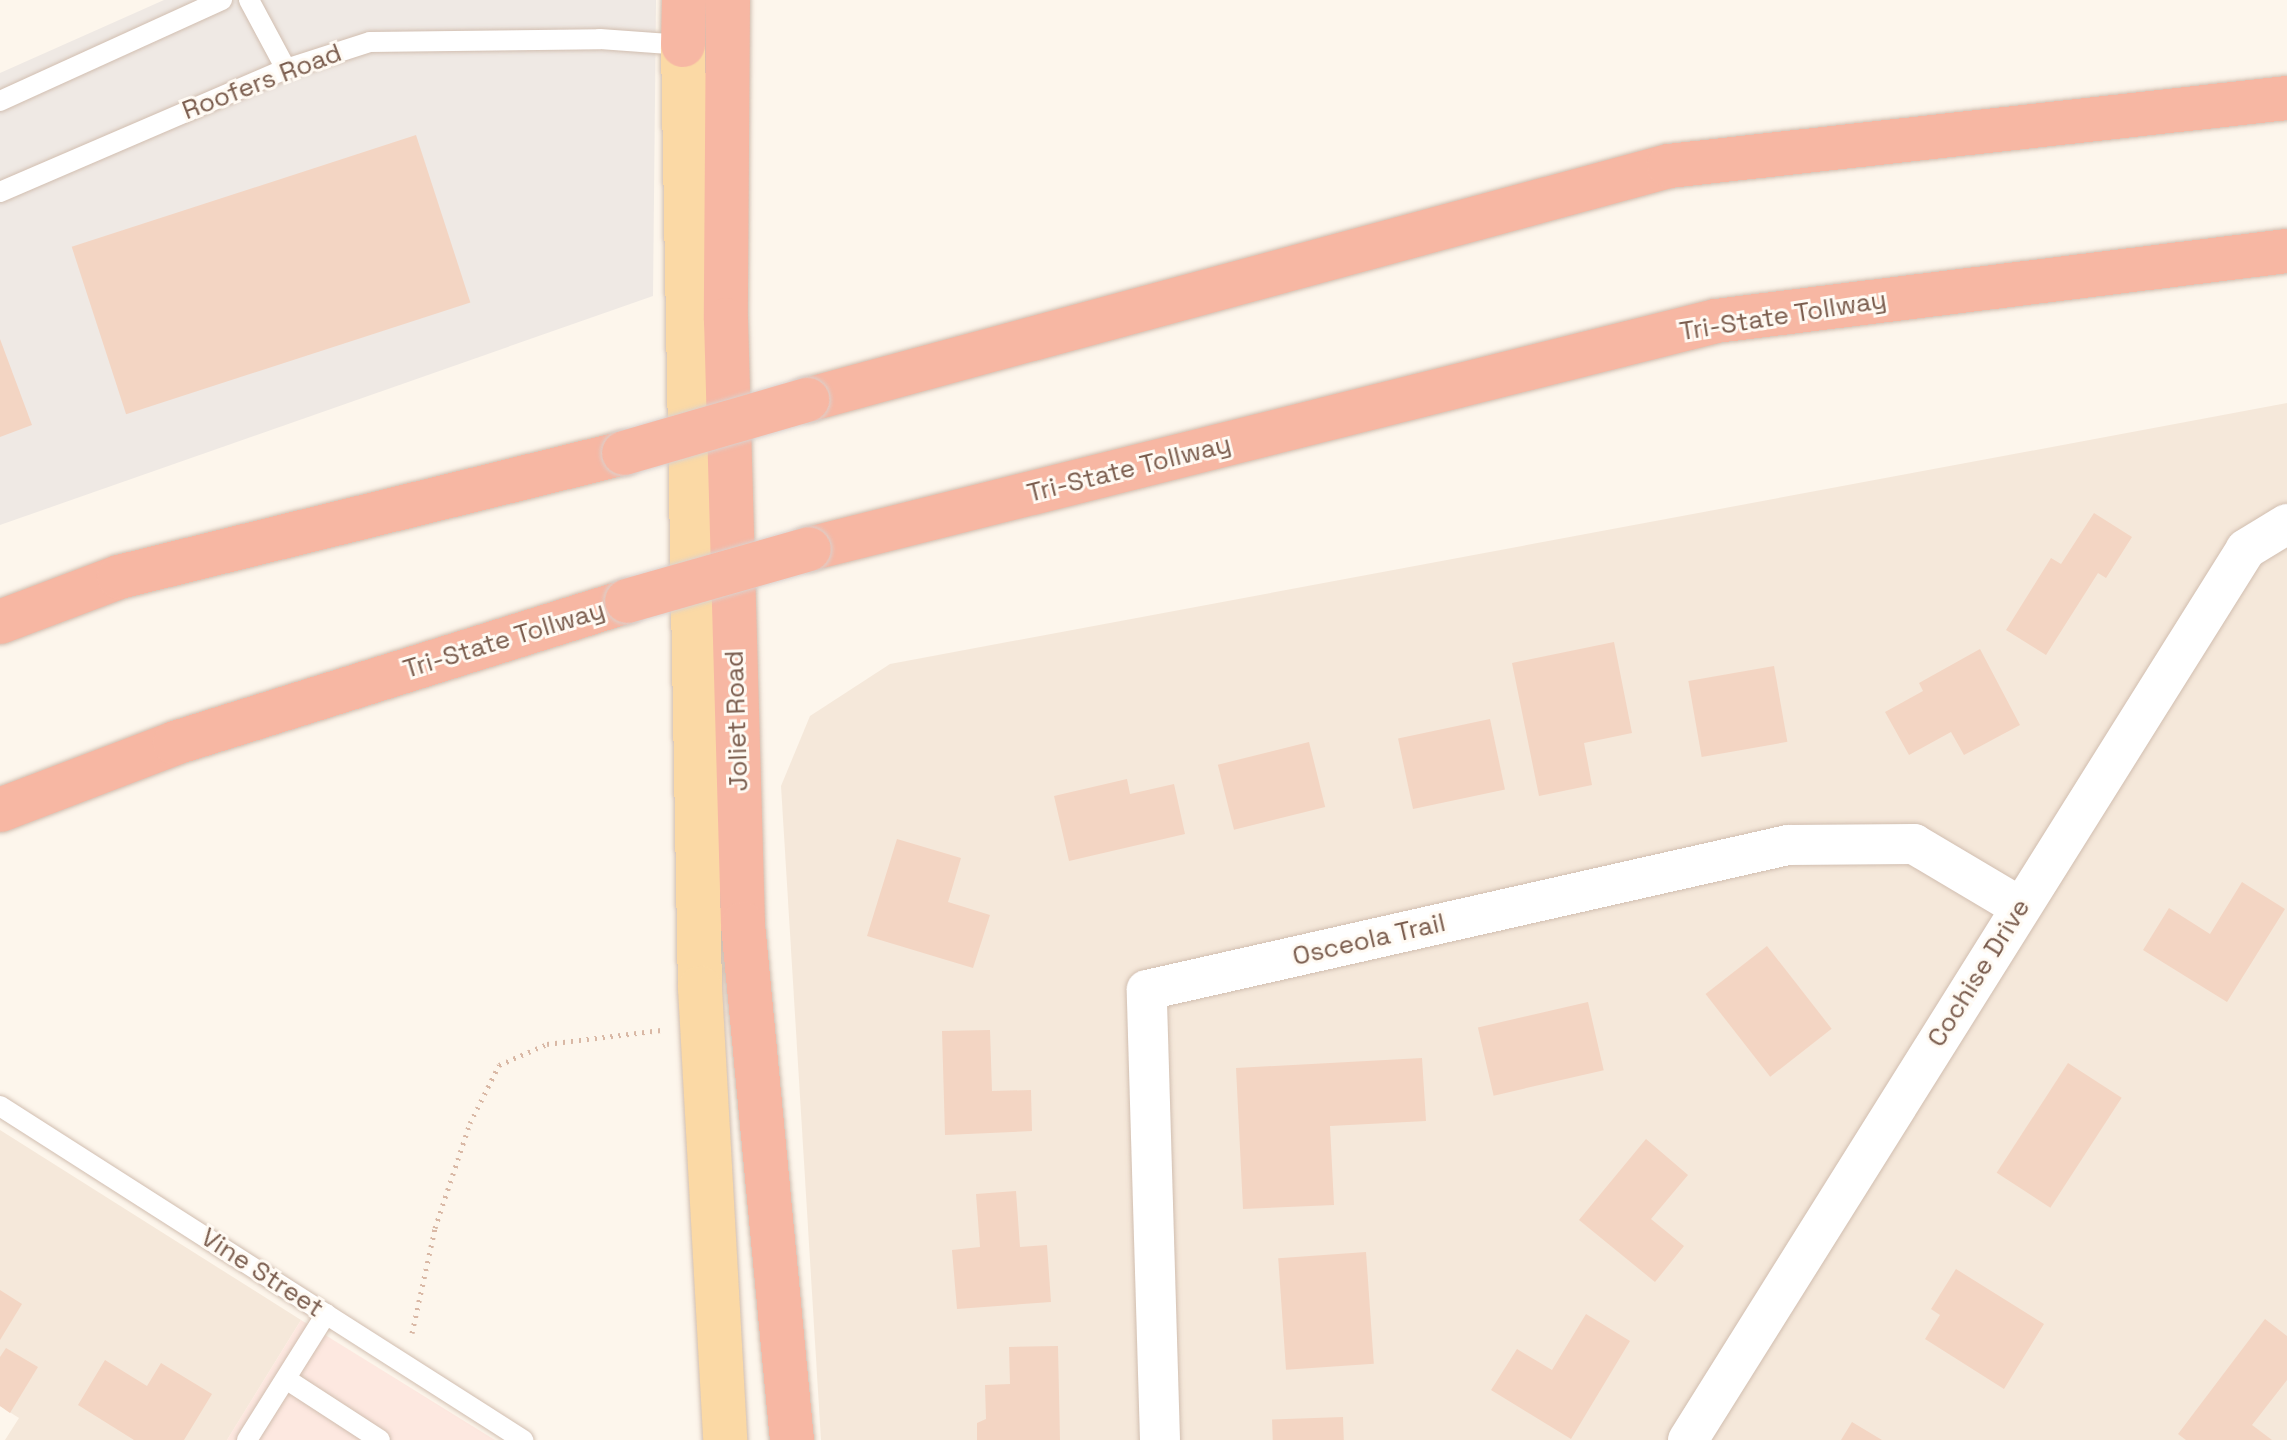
<!DOCTYPE html>
<html>
<head>
<meta charset="utf-8">
<style>
  body { margin:0 }
  #map { position:relative; width:2287px; height:1440px; overflow:hidden; background:#fdf6ec; font-family:"Space Grotesk",sans-serif }
  div>[style] { position:absolute }
  .residential>* { inset:0; background:#f5e8da }
  .commercial>* { inset:0; background:#fde8e0 }
  .industrial>* { inset:0; background:#efe9e4 }
  .building>* { inset:0; background:#f3d5c3; transform-origin:0 0 }
  .path>* { height:5px; margin-top:-2.5px; transform-origin:0; background:repeating-linear-gradient(90deg,#d9b8a5 0 2px,transparent 0 8px) }
  .roads { filter:drop-shadow(0 0 2px #d1beb0) drop-shadow(0 0 2px #d1beb0) }
  .service>* { height:20px; margin:-10px; padding:0 10px; transform-origin:10px; border-radius:10px; background:#fff }
  .minor>* { height:40px; margin:-20px; padding:0 20px; transform-origin:20px; border-radius:20px; background:#fff }
  .primary>* { height:44px; margin:-22px; padding:0 22px; transform-origin:22px; border-radius:22px; background:#fbd9a5 }
  .motorway>* { height:44px; margin:-22px; padding:0 22px; transform-origin:22px; border-radius:22px; background:#f7b7a3 }
  .bridges { filter:drop-shadow(0 0 2px #dad1cd) drop-shadow(0 0 2px #dad1cd) }
  .motorway-bridge>* { height:44px; margin:-22px; padding:0 22px; transform-origin:22px; border-radius:22px; background:#f7b7a3 }
  span { translate:-50% -50%; white-space:nowrap; text-align:center; line-height:1.15; -webkit-text-stroke:6px #fffaf3; paint-order:stroke }
  .street-label { font-size:26px; color:#7a5c4d }
</style>
</head>
<body>
<div id="map">
  <div class="residential">
    <div style="clip-path:polygon(2287px 403px,2287px 1440px,821px 1440px,781px 786px,810px 716px,890px 664px)"></div>
    <div style="clip-path:polygon(0 1130px,301px 1320px,227px 1440px,5px 1440px,19px 1418px,0 1406px)"></div>
  </div>
  <div class="commercial">
    <div style="clip-path:polygon(301px 1320px,495px 1440px,227px 1440px)"></div>
  </div>
  <div class="industrial">
    <div style="clip-path:polygon(164px 0,656px 0,653px 296px,0 525px,0 73px)"></div>
  </div>
  <div class="building">
    <div style="left:416px;top:135px;width:176px;height:362px;rotate:72deg"></div>
    <div style="clip-path:polygon(0 339px,32px 425px,0 437px)"></div>
    <div style="clip-path:polygon(2094px 513px,2132px 537px,2106px 578px,2098px 573px,2046px 655px,2006px 630px,2051px 558px,2061px 564px)"></div>
    <div style="clip-path:polygon(1614px 642px,1632px 733px,1584px 743px,1592px 785px,1539px 796px,1512px 663px)"></div>
    <div style="clip-path:polygon(1980px 649px,2020px 725px,1964px 755px,1951px 732px,1909px 755px,1885px 712px,1923px 691px,1919px 683px)"></div>
    <div style="left:1774px;top:666px;width:77px;height:87px;rotate:80deg"></div>
    <div style="left:1490px;top:719px;width:72px;height:94px;rotate:78deg"></div>
    <div style="left:1309px;top:742px;width:67px;height:94px;rotate:76deg"></div>
    <div style="clip-path:polygon(1127px 779px,1130px 794px,1174px 784px,1185px 834px,1069px 861px,1054px 796px)"></div>
    <div style="clip-path:polygon(897px 839px,961px 858px,948px 902px,990px 915px,973px 968px,867px 936px)"></div>
    <div style="clip-path:polygon(2242px 882px,2285px 909px,2227px 1002px,2143px 950px,2169px 908px,2210px 934px)"></div>
    <div style="left:1767px;top:946px;width:105px;height:78px;rotate:52deg"></div>
    <div style="left:1588px;top:1002px;width:70px;height:113px;rotate:77deg"></div>
    <div style="clip-path:polygon(990px 1030px,992px 1091px,1031px 1090px,1032px 1131px,945px 1135px,942px 1031px)"></div>
    <div style="clip-path:polygon(1422px 1058px,1426px 1121px,1330px 1126px,1334px 1205px,1243px 1209px,1236px 1068px)"></div>
    <div style="left:2068px;top:1063px;width:64px;height:131px;rotate:33deg"></div>
    <div style="clip-path:polygon(1646px 1139px,1688px 1175px,1651px 1219px,1684px 1246px,1655px 1282px,1579px 1220px)"></div>
    <div style="clip-path:polygon(1016px 1191px,1020px 1247px,1047px 1245px,1051px 1302px,957px 1309px,952px 1250px,980px 1247px,976px 1194px)"></div>
    <div style="left:1366px;top:1252px;width:112px;height:88px;rotate:86deg"></div>
    <div style="clip-path:polygon(1956px 1269px,2044px 1324px,2004px 1389px,1925px 1339px,1940px 1315px,1931px 1309px)"></div>
    <div style="clip-path:polygon(0 1290px,22px 1304px,0 1340px)"></div>
    <div style="clip-path:polygon(1586px 1314px,1630px 1341px,1571px 1439px,1491px 1390px,1517px 1349px,1552px 1370px)"></div>
    <div style="clip-path:polygon(2265px 1319px,2287px 1336px,2287px 1380px,2252px 1425px,2272px 1440px,2186px 1440px,2178px 1434px)"></div>
    <div style="clip-path:polygon(1058px 1346px,1060px 1440px,977px 1440px,977px 1423px,986px 1419px,985px 1385px,1010px 1384px,1009px 1347px)"></div>
    <div style="clip-path:polygon(6px 1348px,38px 1367px,10px 1413px,0 1406px,0 1357px)"></div>
    <div style="clip-path:polygon(105px 1360px,147px 1386px,161px 1363px,212px 1394px,184px 1440px,134px 1440px,78px 1405px)"></div>
    <div style="left:1343px;top:1417px;width:23px;height:71px;rotate:88deg"></div>
    <div style="clip-path:polygon(1852px 1422px,1882px 1440px,1841px 1440px)"></div>
  </div>
  <div class="path">
    <div style="left:412px;top:1333px;width:107px;rotate:-77.6deg"></div>
    <div style="left:435px;top:1228px;width:111px;rotate:-71.6deg"></div>
    <div style="left:470px;top:1123px;width:65px;rotate:-63.4deg"></div>
    <div style="left:499px;top:1065px;width:52px;rotate:-23.6deg"></div>
    <div style="left:547px;top:1044px;width:115px;rotate:-7deg"></div>
  </div>
  <div class="roads">
    <div class="service">
      <div style="left:249px;top:0;width:78px;rotate:61.8deg"></div>
      <div style="left:0;top:101px;width:244px;rotate:-24.5deg"></div>
      <div style="left:0;top:192px;width:311px;rotate:-23.3deg"></div>
      <div style="left:286px;top:69px;width:88px;rotate:-17.8deg"></div>
      <div style="left:370px;top:42px;width:230px;rotate:-0.7deg"></div>
      <div style="left:600px;top:39px;width:83px;rotate:4.1deg"></div>
      <div style="left:0;top:1106px;width:621px;rotate:32.56deg"></div>
      <div style="left:286px;top:1379px;width:112px;rotate:33deg"></div>
      <div style="left:247px;top:1440px;width:149px;rotate:-57.9deg"></div>
    </div>
    <div class="minor">
      <div style="left:1160px;top:1440px;width:450px;rotate:-91.7deg"></div>
      <div style="left:1147px;top:990px;width:657px;rotate:-12.75deg"></div>
      <div style="left:1788px;top:845px;width:126px;rotate:-0.5deg"></div>
      <div style="left:1914px;top:844px;width:123px;rotate:30.7deg"></div>
      <div style="left:1688px;top:1440px;width:1051px;rotate:-57.94deg"></div>
      <div style="left:2246px;top:549px;width:48px;rotate:-31.4deg"></div>
    </div>
    <div class="primary">
      <div style="left:683px;top:45px;width:943px;rotate:88.97deg"></div>
      <div style="left:700px;top:988px;width:453px;rotate:86.8deg"></div>
    </div>
    <div class="motorway">
      <div style="left:728px;top:0;width:320px;rotate:90.4deg"></div>
      <div style="left:726px;top:320px;width:604px;rotate:88.39deg"></div>
      <div style="left:743px;top:924px;width:518px;rotate:84.58deg"></div>
      <div style="left:683px;top:45px;width:45px;rotate:-88.7deg"></div>
      <div style="left:807px;top:400px;width:893px;rotate:-15.19deg"></div>
      <div style="left:1669px;top:166px;width:622px;rotate:-6.28deg"></div>
      <div style="left:809px;top:549px;width:935px;rotate:-14.11deg"></div>
      <div style="left:1716px;top:321px;width:575px;rotate:-6.99deg"></div>
      <div style="left:0;top:622px;width:127px;rotate:-20.7deg"></div>
      <div style="left:119px;top:577px;width:520px;rotate:-13.8deg"></div>
      <div style="left:0;top:810px;width:187px;rotate:-20.9deg"></div>
      <div style="left:175px;top:743px;width:474px;rotate:-17.4deg"></div>
    </div>
  </div>
  <div class="bridges">
    <div class="motorway-bridge">
      <div style="left:624px;top:453px;width:191px;rotate:-16.2deg"></div>
      <div style="left:627px;top:601px;width:189px;rotate:-15.9deg"></div>
    </div>
  </div>
  <div class="street-label">
    <span style="left:262px;top:82px;rotate:-21deg">Roofers Road</span>
    <span style="left:1783px;top:316px;rotate:-9deg">Tri-State Tollway</span>
    <span style="left:1129px;top:469px;rotate:-14deg">Tri-State Tollway</span>
    <span style="left:504px;top:640px;rotate:-17deg">Tri-State Tollway</span>
    <span style="left:737px;top:721px;rotate:-92deg">Joliet Road</span>
    <span style="left:1369px;top:940px;rotate:-13deg">Osceola Trail</span>
    <span style="left:1979px;top:973px;rotate:-58deg">Cochise Drive</span>
    <span style="left:262px;top:1273px;rotate:33deg">Vine Street</span>
  </div>
</div>
</body>
</html>
